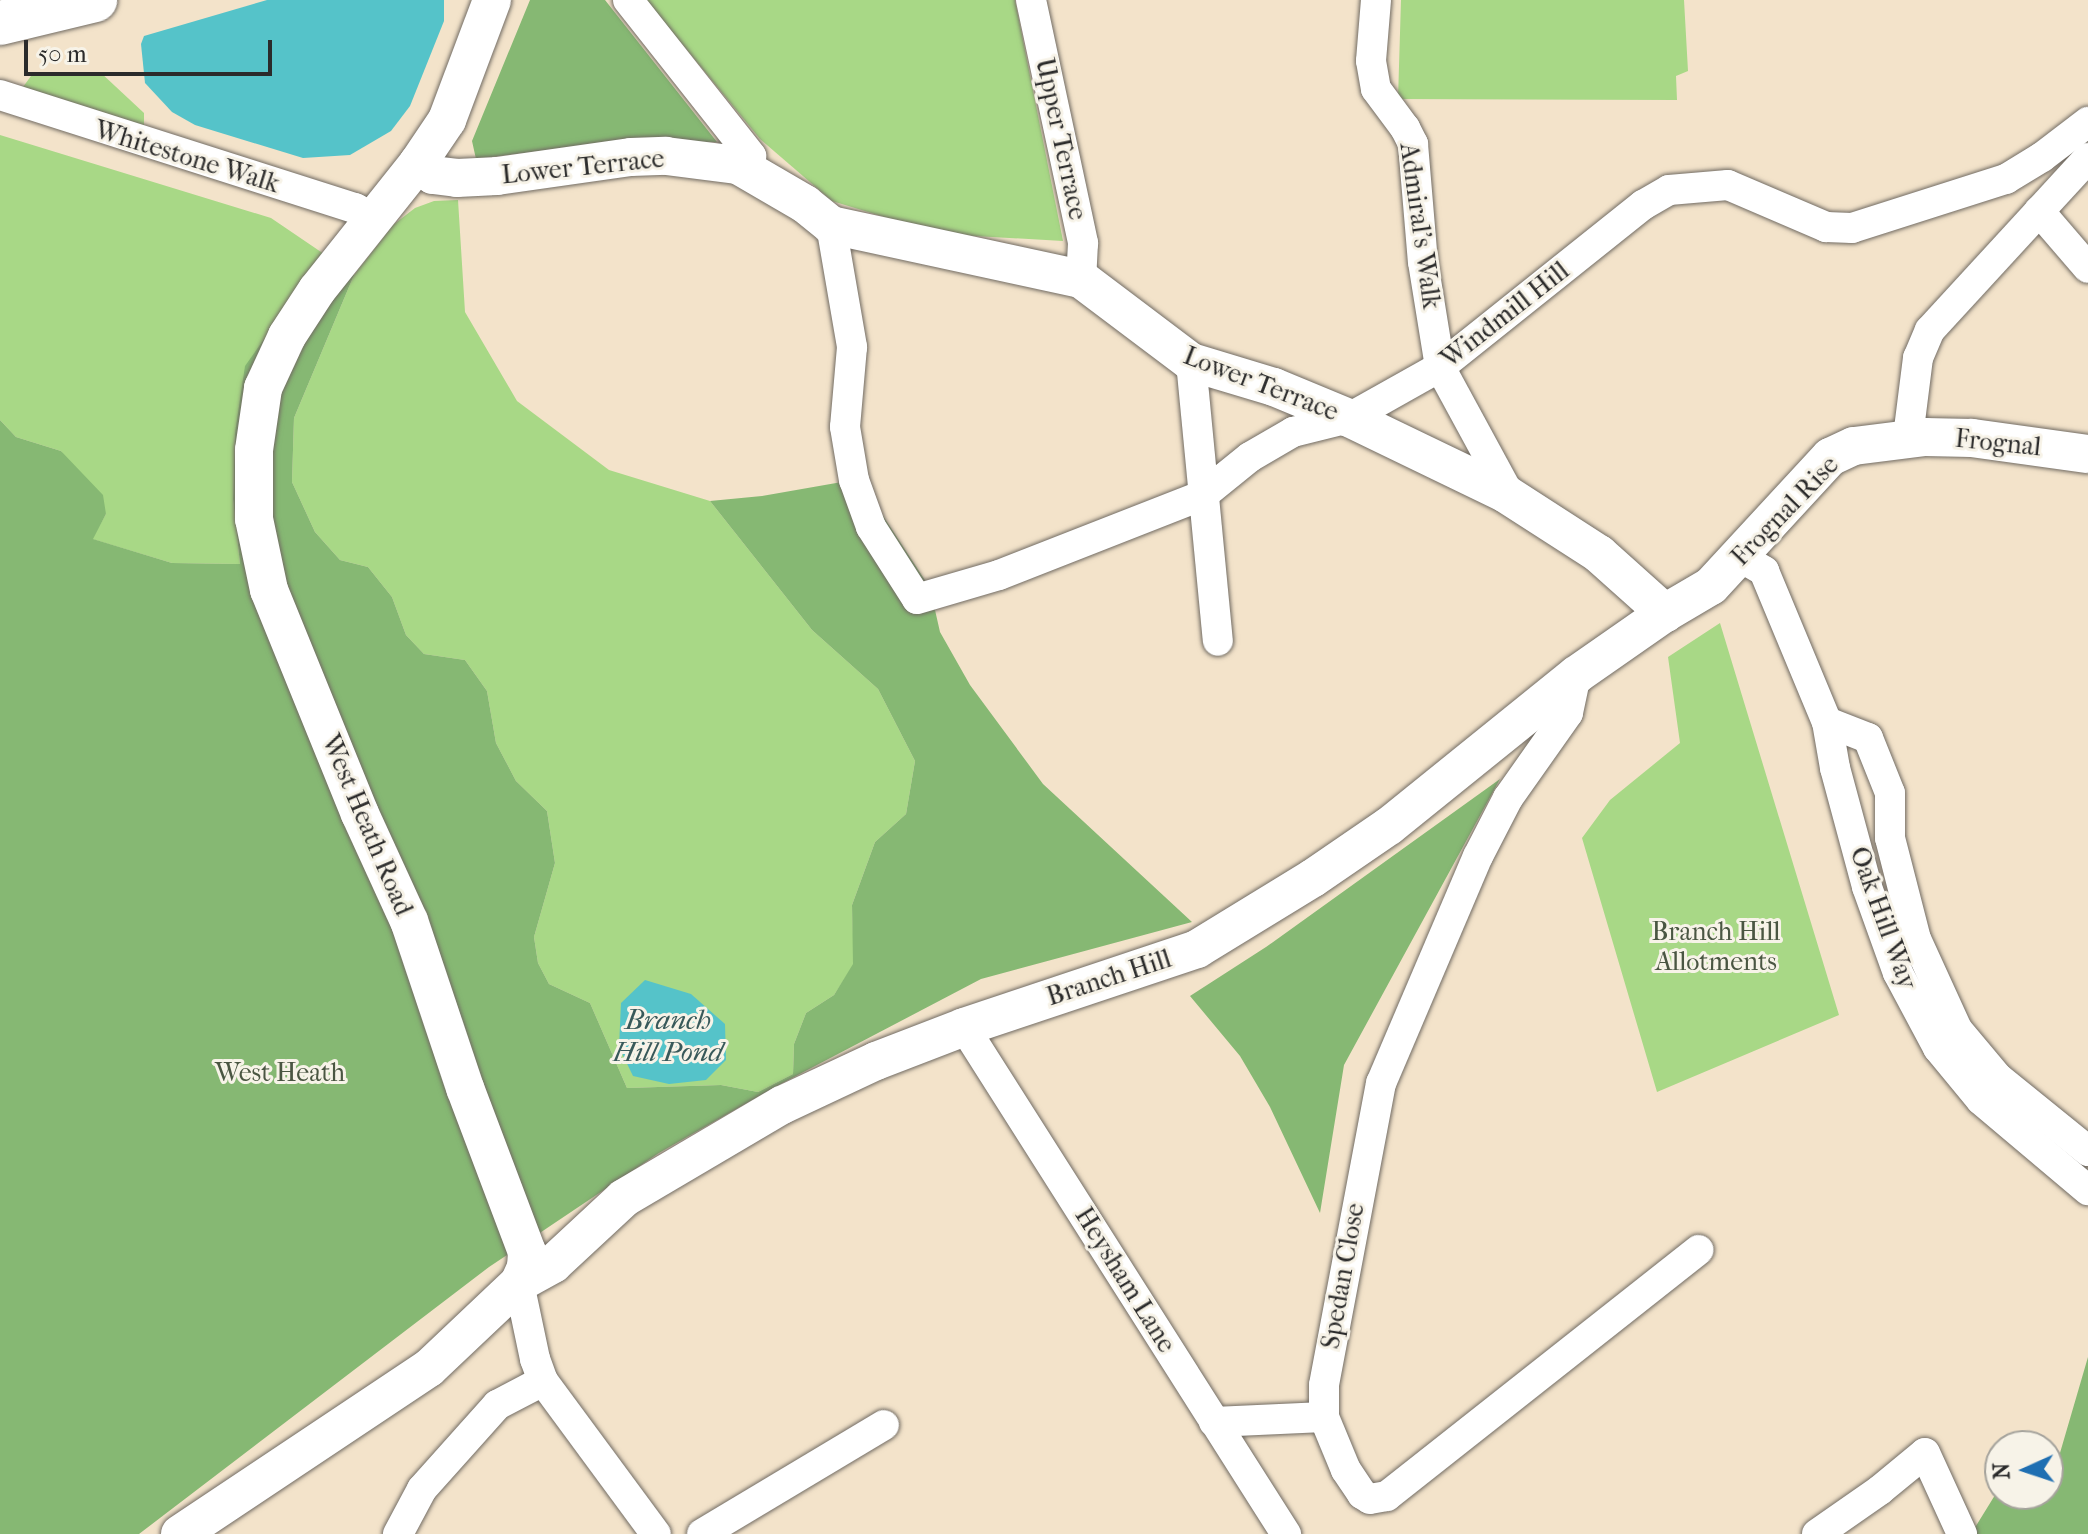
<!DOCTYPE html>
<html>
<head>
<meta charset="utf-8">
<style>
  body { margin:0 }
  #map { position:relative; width:2088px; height:1534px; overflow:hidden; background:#f3e3ca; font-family:"IM FELL French Canon",serif }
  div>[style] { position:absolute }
  .green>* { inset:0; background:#a8d886 }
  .forest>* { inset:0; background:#86b873 }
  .water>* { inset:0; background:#55c3c9 }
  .roads { filter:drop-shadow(0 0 2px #716b63) drop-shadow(0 0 2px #716b63) }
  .minor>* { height:30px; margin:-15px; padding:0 15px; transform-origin:15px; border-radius:15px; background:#fff }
  .tertiary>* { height:38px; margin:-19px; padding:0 19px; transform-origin:19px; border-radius:19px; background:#fff }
  .primary>* { height:44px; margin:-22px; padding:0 22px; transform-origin:22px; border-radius:22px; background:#fff }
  span { translate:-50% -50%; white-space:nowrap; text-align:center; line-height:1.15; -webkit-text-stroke:6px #f7f3e8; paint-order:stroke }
  .street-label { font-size:26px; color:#2b2b2b }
  .park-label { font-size:26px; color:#4a5642 }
  .water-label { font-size:28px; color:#38595a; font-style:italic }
  .north { position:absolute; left:1984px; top:1430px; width:80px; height:80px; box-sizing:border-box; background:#f7f3e8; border:2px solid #a5a39c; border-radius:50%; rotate:267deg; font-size:22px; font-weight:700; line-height:32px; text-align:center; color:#2b2b2b }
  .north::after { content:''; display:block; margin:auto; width:28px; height:36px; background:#1f6fb2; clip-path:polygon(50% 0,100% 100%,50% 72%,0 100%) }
  .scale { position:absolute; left:24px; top:40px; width:248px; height:36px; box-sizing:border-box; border:4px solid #2b2b2b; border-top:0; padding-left:10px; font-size:24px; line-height:28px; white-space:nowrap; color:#2b2b2b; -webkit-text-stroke:6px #f7f3e8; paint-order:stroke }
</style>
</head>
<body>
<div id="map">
  <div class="green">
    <div style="clip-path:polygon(646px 0,1015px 0,1063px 241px,940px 234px,832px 201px,760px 139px)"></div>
    <div style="clip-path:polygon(1401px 0,1684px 0,1688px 71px,1676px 76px,1677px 100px,1398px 99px)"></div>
    <div style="clip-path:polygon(100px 72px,144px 113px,144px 127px,23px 87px,31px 76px)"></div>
    <div style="clip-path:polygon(0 135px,271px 218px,324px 254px,235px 433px,233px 499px,240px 564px,172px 563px,92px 539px,106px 514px,61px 451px,16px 437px,0 420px)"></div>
    <div style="clip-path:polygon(458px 200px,465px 312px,517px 401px,609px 470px,710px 501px,812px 630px,878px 689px,915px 761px,906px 814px,875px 842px,852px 905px,854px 964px,834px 995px,806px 1013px,794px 1044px,793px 1074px,758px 1092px,721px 1085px,627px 1088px,590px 1003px,549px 984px,538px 963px,534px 937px,555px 863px,547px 811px,516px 781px,496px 743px,487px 691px,465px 660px,424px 654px,406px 635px,392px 597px,368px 567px,340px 560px,315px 532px,292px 482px,294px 418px,354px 275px,393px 225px,415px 208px,434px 201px)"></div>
    <div style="clip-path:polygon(1720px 623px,1839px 1015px,1657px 1092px,1582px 838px,1610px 800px,1680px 743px,1668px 657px)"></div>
  </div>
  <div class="forest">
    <div style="clip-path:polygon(530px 0,605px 0,717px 142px,620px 141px,476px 159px,472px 141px)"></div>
    <div style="clip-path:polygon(324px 254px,354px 275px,294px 418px,292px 482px,315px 532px,340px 560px,368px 567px,392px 597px,406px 635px,424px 654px,465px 660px,487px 691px,496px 743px,516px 781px,547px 811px,555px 863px,534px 937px,538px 963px,549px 984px,590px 1003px,627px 1088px,721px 1085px,758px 1092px,793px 1074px,794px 1044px,806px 1013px,834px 995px,853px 964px,852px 905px,875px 842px,906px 814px,915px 761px,878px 689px,812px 630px,710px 501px,762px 496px,859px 479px,930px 588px,940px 632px,970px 685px,1043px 784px,1192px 922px,981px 979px,775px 1087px,659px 1153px,489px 1267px,139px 1534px,0 1534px,0 420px,16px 437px,61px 451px,103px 495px,106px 514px,93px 539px,172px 563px,240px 564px,233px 499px,235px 433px,245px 366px)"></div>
    <div style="clip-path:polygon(1500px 779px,1344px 1065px,1320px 1213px,1270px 1107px,1240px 1056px,1190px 996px,1266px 947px)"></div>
    <div style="clip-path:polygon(2088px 1357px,2088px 1534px,1971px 1534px,2000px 1487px,2000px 1494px,2048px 1494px)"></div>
  </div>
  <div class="water">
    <div style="clip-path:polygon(267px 0,444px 0,444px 21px,410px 106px,391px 131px,350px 155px,303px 158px,195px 125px,172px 112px,145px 83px,141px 44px,144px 36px)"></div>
    <div style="clip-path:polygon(645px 980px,691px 994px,725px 1024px,726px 1060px,706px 1080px,669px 1084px,633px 1076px,619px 1047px,621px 1003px)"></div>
  </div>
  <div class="roads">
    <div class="minor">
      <div style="left:628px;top:0;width:199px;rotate:51.7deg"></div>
      <div style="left:751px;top:156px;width:14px;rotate:90deg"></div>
      <div style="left:1031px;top:0;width:249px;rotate:77.9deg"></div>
      <div style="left:1083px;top:243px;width:36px;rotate:93deg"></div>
      <div style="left:1376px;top:0;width:61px;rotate:94.7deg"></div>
      <div style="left:1371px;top:61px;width:28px;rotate:80deg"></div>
      <div style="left:1376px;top:89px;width:49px;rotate:53.4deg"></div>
      <div style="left:1405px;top:128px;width:18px;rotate:63deg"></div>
      <div style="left:1413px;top:144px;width:118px;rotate:85.2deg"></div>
      <div style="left:1423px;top:262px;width:106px;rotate:80.8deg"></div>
      <div style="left:1440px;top:367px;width:149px;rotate:61.5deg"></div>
      <div style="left:0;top:95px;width:373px;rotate:17.7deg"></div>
      <div style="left:355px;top:208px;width:21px;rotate:28deg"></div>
      <div style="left:2039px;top:211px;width:75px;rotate:49.3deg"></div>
      <div style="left:831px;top:225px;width:124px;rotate:80.2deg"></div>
      <div style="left:852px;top:347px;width:80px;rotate:95deg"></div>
      <div style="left:845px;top:427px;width:54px;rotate:80.4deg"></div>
      <div style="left:854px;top:480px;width:50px;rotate:70.1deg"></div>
      <div style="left:871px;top:527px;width:85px;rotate:57.4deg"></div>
      <div style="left:917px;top:599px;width:85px;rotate:-16.3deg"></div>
      <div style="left:999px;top:575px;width:219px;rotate:-21.4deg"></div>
      <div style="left:1203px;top:495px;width:60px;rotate:-39deg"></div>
      <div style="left:1250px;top:457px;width:50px;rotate:-30.2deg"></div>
      <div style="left:1293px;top:432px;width:58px;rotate:-14deg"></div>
      <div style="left:1349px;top:418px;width:104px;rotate:-29.3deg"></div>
      <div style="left:1440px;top:367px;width:260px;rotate:-38.6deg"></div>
      <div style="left:1643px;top:205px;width:30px;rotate:-30deg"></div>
      <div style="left:1669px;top:190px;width:59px;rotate:-4.8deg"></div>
      <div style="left:1728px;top:185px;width:107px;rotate:23.2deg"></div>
      <div style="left:1826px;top:227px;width:26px;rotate:2deg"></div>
      <div style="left:1852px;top:228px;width:162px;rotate:-17.7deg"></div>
      <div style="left:2006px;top:179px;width:42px;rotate:-31.4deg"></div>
      <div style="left:2042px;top:157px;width:58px;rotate:-37.3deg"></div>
      <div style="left:1191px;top:362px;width:280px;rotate:84.5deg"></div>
      <div style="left:1908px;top:437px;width:80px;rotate:-82.8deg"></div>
      <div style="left:1918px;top:358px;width:30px;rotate:-67deg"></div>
      <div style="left:1930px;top:330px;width:234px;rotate:-47.4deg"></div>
      <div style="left:1740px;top:557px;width:28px;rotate:30deg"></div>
      <div style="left:1764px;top:571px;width:164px;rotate:67.4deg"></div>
      <div style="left:1827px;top:722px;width:47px;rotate:80.1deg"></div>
      <div style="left:1835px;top:768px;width:123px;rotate:74.9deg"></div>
      <div style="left:1867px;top:887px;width:91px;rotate:70.2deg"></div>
      <div style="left:1898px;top:973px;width:85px;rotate:61.9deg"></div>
      <div style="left:1938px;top:1048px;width:67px;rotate:50.4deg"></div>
      <div style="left:1981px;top:1100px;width:140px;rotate:40.1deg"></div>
      <div style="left:1576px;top:675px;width:39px;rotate:102deg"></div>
      <div style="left:1568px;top:713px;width:104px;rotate:125.2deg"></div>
      <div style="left:1508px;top:798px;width:65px;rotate:117.3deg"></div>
      <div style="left:1478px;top:856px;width:247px;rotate:113.1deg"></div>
      <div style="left:1381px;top:1083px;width:307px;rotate:100.7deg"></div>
      <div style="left:1324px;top:1385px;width:32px;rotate:90deg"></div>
      <div style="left:1324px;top:1417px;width:57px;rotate:67.5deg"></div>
      <div style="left:1346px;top:1470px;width:29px;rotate:56deg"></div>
      <div style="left:1362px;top:1494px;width:9px;rotate:32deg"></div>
      <div style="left:1370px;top:1499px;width:17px;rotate:-10deg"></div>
      <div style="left:1387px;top:1496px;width:397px;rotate:-38.3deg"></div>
      <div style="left:1827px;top:722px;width:44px;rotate:21.3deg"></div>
      <div style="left:1868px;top:738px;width:59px;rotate:68.2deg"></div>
      <div style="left:1890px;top:793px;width:45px;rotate:90deg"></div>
      <div style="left:1890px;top:838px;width:104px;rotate:75.6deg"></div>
      <div style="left:1916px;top:939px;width:99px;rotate:65.5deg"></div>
      <div style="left:1957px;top:1029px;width:64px;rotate:50.1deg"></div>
      <div style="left:1998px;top:1078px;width:116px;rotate:39deg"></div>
      <div style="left:964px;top:1027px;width:601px;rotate:57.58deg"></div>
      <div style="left:519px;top:1283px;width:78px;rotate:78.1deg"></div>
      <div style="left:535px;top:1359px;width:23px;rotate:70deg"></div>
      <div style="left:543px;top:1381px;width:190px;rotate:53.6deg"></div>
      <div style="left:1214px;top:1422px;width:110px;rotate:-2.6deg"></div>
      <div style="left:398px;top:1534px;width:51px;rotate:-61.9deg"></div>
      <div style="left:422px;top:1489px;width:113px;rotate:-48.2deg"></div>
      <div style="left:497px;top:1405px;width:52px;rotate:-27.6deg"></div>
      <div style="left:702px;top:1534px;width:212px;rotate:-30.9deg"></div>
      <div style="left:1817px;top:1534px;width:77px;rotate:-34.9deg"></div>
      <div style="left:1880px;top:1490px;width:58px;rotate:-39.4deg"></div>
      <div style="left:1925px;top:1453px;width:89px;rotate:65.4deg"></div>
    </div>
    <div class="tertiary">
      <div style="left:418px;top:163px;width:19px;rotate:39deg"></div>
      <div style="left:433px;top:175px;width:24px;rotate:7deg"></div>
      <div style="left:457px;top:178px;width:40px;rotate:-2.9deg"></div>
      <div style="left:497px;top:176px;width:135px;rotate:-8.1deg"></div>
      <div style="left:631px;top:157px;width:35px;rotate:-2deg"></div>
      <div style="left:666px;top:156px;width:73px;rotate:7.1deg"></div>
      <div style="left:738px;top:165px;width:78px;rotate:30.2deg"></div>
      <div style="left:805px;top:204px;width:33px;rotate:39deg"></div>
      <div style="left:831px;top:225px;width:256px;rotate:12.2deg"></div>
      <div style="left:1081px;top:279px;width:138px;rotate:37deg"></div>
      <div style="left:1191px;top:362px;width:87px;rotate:16.8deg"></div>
      <div style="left:1274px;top:387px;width:81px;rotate:22.5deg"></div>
      <div style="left:1349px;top:418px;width:174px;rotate:25.8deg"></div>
      <div style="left:1506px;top:494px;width:111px;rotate:32.8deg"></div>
      <div style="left:1599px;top:554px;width:89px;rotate:41.8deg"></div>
      <div style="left:519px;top:1283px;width:39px;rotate:-29deg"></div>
      <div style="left:553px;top:1264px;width:97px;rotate:-42.9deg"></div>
      <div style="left:624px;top:1198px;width:183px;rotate:-30.5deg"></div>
      <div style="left:782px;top:1105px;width:104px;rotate:-25.1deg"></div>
      <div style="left:876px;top:1061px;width:94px;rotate:-21.1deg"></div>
      <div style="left:964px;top:1027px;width:246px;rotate:-18.5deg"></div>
      <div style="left:1197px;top:949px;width:136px;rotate:-31.5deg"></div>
      <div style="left:1313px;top:878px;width:92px;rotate:-34.4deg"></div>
      <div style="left:1389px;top:826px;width:240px;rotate:-38.9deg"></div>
      <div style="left:1576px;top:675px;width:108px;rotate:-34.9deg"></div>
      <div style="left:1665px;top:613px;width:53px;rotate:-30.4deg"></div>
      <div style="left:1711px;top:586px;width:176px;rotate:-47.3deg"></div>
      <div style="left:1830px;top:457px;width:26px;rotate:-25deg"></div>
      <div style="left:1854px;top:446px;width:72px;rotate:-7.2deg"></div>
      <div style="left:1925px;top:437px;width:47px;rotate:1.2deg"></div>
      <div style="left:1972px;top:438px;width:117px;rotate:7.9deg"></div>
      <div style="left:180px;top:1534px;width:299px;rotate:-33.7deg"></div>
      <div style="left:429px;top:1368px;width:124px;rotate:-43.4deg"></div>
      <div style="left:519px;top:1283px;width:17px;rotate:-66deg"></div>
      <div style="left:526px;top:1267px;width:15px;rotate:-86deg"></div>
      <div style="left:527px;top:1252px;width:175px;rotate:-110.7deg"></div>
      <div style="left:465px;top:1088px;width:176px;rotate:-108.5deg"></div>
      <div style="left:409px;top:921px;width:118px;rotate:-114.6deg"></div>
      <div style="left:360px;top:814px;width:242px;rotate:-112.1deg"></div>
      <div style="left:269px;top:590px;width:73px;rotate:-101.9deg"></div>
      <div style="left:254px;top:519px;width:69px;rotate:-90deg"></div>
      <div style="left:254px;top:450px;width:63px;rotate:-81.7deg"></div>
      <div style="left:263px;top:388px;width:57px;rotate:-65.2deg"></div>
      <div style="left:287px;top:336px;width:55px;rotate:-56.9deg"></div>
      <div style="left:317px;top:290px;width:162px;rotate:-51.5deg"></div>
      <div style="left:418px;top:163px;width:52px;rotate:-56deg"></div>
      <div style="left:447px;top:120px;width:128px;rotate:-69.4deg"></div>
    </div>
    <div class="primary">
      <div style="left:0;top:23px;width:98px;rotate:-13.6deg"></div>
    </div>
  </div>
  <div class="street-label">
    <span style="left:1061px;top:139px;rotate:78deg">Upper Terrace</span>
    <span style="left:187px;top:157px;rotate:17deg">Whitestone Walk</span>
    <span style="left:583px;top:167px;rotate:-6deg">Lower Terrace</span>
    <span style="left:1420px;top:226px;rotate:82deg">Admiral's Walk</span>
    <span style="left:1505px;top:315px;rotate:-38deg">Windmill Hill</span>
    <span style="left:1261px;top:384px;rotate:21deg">Lower Terrace</span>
    <span style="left:1998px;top:443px;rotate:6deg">Frognal</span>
    <span style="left:1785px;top:511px;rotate:-46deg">Frognal Rise</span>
    <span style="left:367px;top:825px;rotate:67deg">West Heath Road</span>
    <span style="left:1883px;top:918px;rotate:70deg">Oak Hill Way</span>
    <span style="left:1109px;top:978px;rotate:-18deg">Branch Hill</span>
    <span style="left:1343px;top:1276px;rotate:-80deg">Spedan Close</span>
    <span style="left:1125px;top:1280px;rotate:58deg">Heysham Lane</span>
  </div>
  <div class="park-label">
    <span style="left:1716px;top:947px">Branch Hill<br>Allotments</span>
    <span style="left:280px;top:1073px">West Heath</span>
  </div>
  <div class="water-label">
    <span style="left:668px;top:1036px">Branch<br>Hill Pond</span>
  </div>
  <div class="north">N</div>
  <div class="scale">50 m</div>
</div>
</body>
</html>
